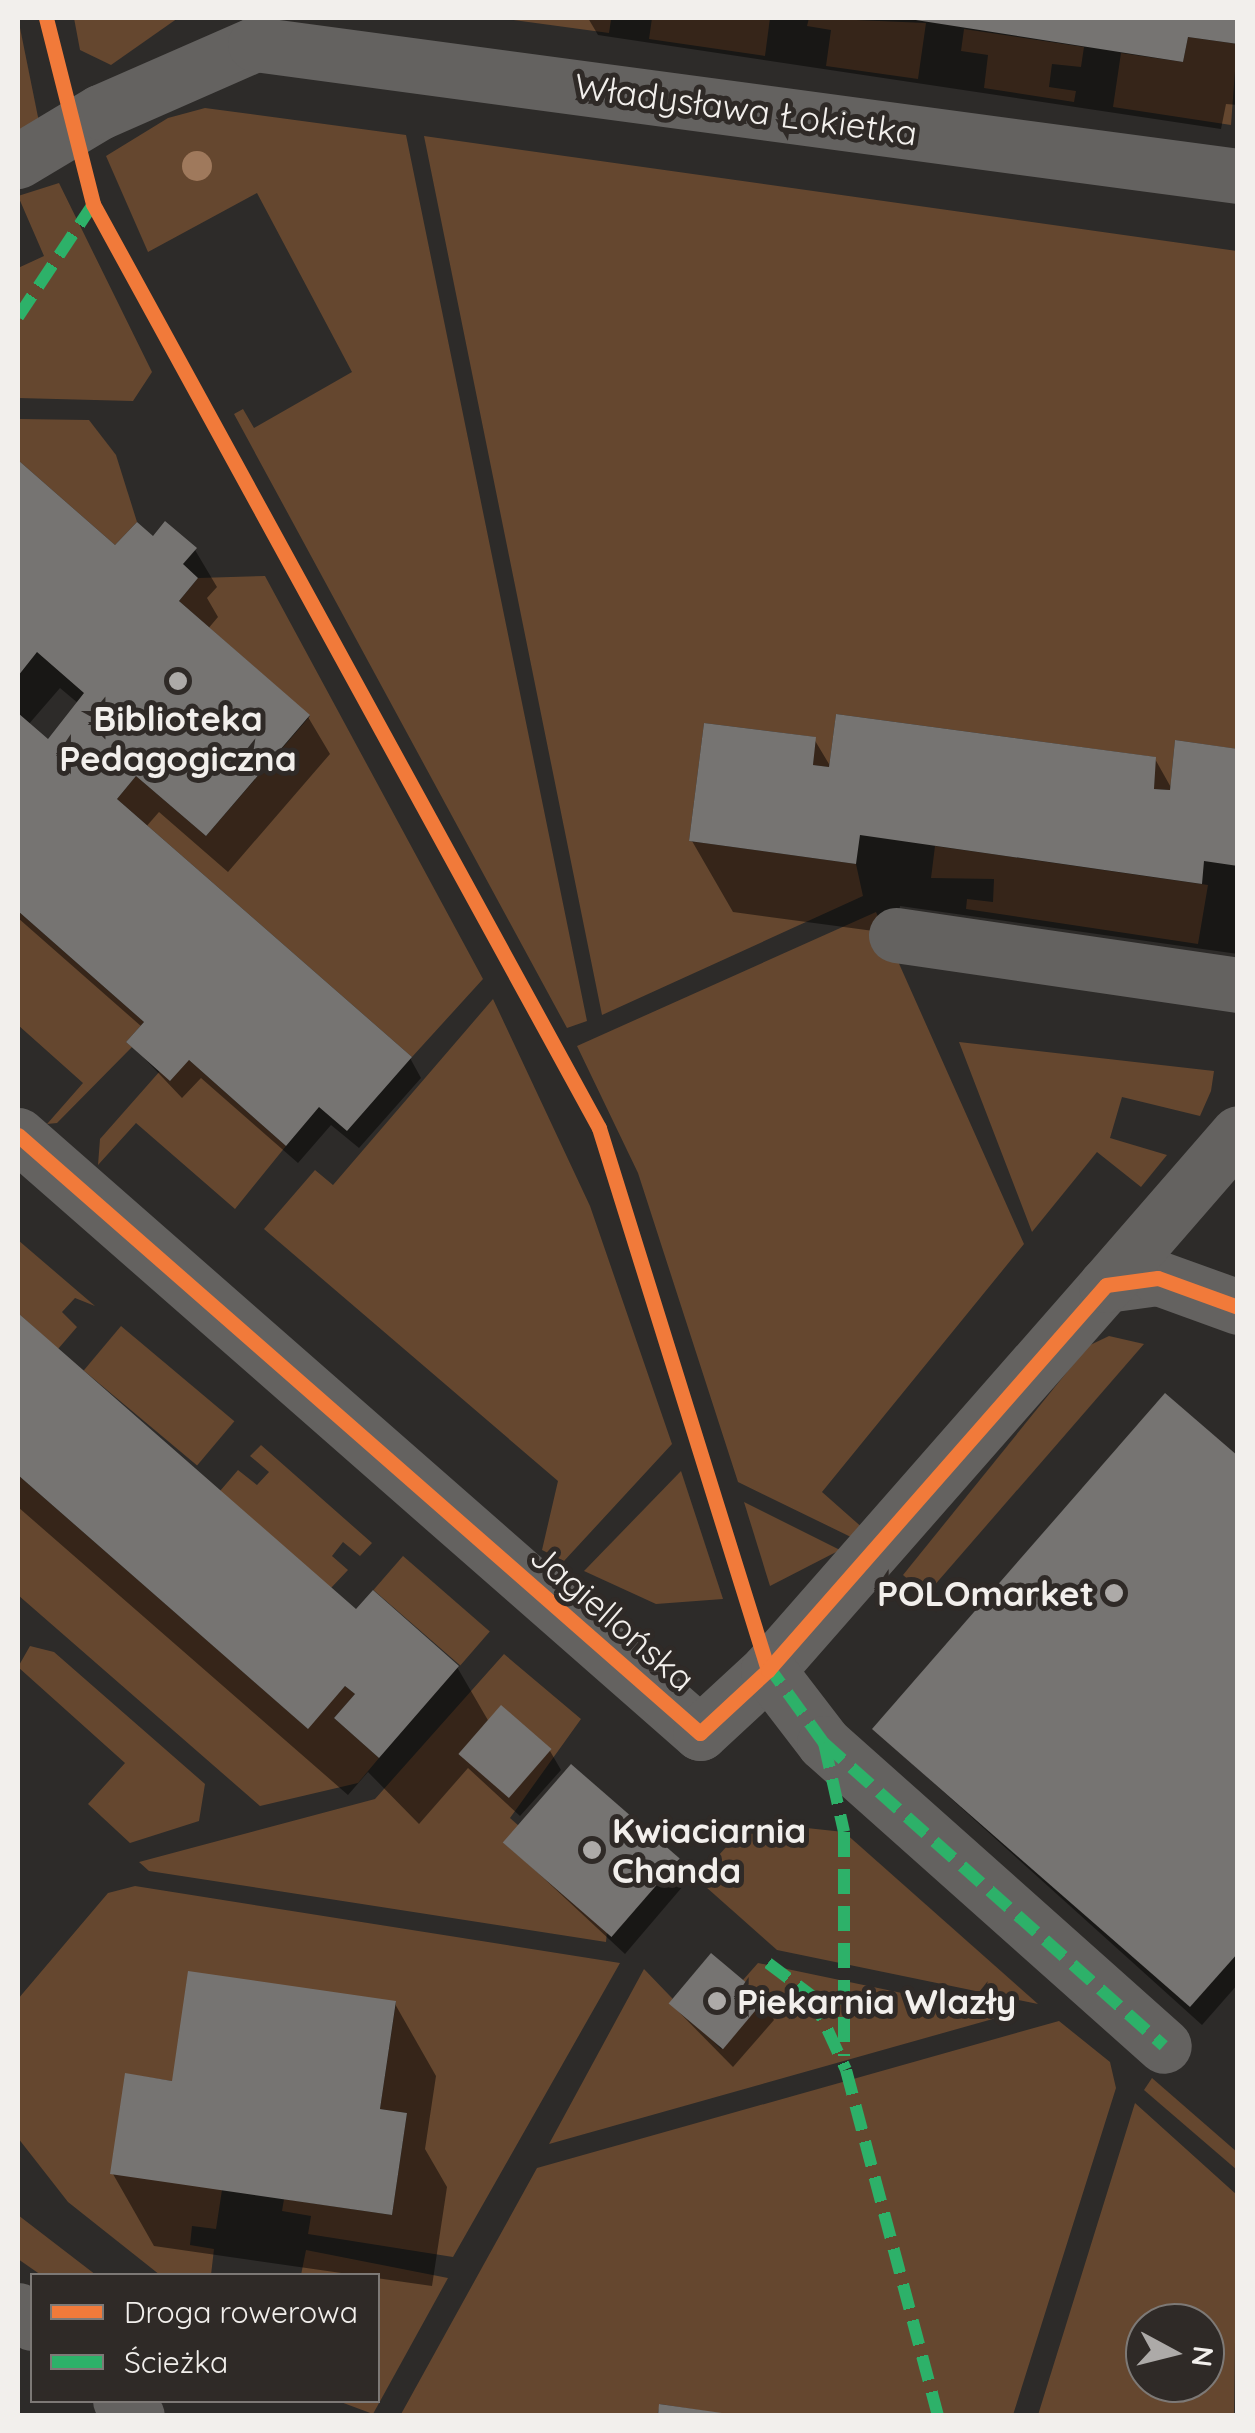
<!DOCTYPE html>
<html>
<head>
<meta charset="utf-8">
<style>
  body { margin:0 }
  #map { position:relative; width:1255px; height:2433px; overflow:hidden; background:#2d2b29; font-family:Quicksand,sans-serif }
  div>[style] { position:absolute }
  .green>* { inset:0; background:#65472f; transform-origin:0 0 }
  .shadow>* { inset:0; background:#0007 }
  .building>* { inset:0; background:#767472; transform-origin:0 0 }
  .minor>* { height:55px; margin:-27.5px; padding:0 27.5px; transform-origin:27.5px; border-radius:27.5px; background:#646260 }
  .quiet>* { height:12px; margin-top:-6px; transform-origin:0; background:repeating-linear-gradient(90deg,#2db169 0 25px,transparent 0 37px) }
  .cycleway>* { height:15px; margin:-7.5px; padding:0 7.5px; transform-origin:7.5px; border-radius:7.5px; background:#f17a3a }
  .trees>* { width:30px; height:30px; margin:-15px; border-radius:50%; background:#9f795c }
  .dots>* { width:28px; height:28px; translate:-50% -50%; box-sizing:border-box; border:5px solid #2f2a27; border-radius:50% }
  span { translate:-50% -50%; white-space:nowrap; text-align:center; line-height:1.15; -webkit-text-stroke:10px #2f2a27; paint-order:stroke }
  .street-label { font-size:35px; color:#f2efec }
  .poi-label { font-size:35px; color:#f2efec; font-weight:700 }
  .right { translate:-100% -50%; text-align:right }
  .left { translate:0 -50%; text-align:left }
  .frame { position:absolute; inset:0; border:20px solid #f2efec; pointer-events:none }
  .legend { position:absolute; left:30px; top:2273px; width:350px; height:130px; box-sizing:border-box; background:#2f2a27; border:2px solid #7d7976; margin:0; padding:12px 18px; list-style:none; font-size:30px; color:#f2efec }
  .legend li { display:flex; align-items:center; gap:20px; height:50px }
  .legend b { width:50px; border:2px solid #7d7976 }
  .north { position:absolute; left:1125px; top:2303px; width:100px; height:100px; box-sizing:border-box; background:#2f2a27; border:2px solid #7d7976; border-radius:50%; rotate:97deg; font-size:28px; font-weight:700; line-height:40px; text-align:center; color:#f2efec }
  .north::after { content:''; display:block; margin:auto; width:35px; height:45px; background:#adaaa8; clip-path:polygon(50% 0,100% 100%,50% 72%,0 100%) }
</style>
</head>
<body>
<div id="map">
  <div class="green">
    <div style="clip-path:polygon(18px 18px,39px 122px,18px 131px)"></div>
    <div style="clip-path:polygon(74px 18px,178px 18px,111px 65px,80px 50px)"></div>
    <div style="clip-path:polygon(499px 18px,591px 18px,611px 20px,609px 33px)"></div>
    <div style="clip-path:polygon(652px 18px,770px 18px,765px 56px,649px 39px)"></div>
    <div style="clip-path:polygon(809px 18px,926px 23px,918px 79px,826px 66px,831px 30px,807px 26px)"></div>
    <div style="clip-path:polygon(964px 29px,1084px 47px,1081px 67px,1052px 64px,1049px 87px,1076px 91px,1074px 102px,984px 88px,988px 55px,961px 51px)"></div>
    <div style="clip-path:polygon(1188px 37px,1237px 44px,1231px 125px,1113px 107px,1121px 53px,1183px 62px)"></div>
    <div style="clip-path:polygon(205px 108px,406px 135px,587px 1021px,567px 1028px,234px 414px,243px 409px,254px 428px,352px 372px,257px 193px,148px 252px,106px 156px,168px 118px)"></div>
    <div style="clip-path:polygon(424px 136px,1237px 251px,1237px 749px,1175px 740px,1170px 790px,1154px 789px,1155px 757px,836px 714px,829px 767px,813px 765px,815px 737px,704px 723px,689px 841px,856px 864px,863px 896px,602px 1015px)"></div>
    <div style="clip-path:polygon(59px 183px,152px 372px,133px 401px,18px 398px,18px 268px,44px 256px,18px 196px)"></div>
    <div style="clip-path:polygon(18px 419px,89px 420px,116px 455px,137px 522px,115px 545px,18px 460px)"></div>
    <div style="clip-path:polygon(265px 576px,483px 979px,412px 1057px,117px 799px,136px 776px,206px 836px,310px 716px,179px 601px,198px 578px)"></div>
    <div style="clip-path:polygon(935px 846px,1208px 885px,1198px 944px,966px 909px,967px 899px,993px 902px,994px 879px,931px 878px)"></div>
    <div style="clip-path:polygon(18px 911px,144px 1022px,126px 1042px,132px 1047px,57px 1123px,47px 1124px,83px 1083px,18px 1025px)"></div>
    <div style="clip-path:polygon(876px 912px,1024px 1244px,822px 1492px,865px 1530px,855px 1539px,738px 1482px,638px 1173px,577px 1046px)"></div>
    <div style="clip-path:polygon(493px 999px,590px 1206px,672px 1444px,564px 1561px,542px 1550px,558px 1481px,264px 1229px,315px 1170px,333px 1185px)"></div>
    <div style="clip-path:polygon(959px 1042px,1214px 1071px,1211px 1091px,1200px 1116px,1122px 1097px,1110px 1138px,1167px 1155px,1141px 1187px,1097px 1152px,1032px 1232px)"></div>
    <div style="clip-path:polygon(189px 1060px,286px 1146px,235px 1209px,136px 1123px,98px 1165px,100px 1139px,160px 1071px)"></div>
    <div style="clip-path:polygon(18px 1240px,95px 1306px,75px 1298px,62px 1312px,77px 1327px,58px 1349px,18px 1313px)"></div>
    <div style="left:121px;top:1326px;width:148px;height:58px;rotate:40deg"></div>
    <div style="clip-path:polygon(1109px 1336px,1144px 1344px,926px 1595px,903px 1575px,1088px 1346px)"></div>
    <div style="clip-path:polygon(261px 1445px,372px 1543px,360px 1556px,343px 1542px,332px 1556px,348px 1570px,331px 1588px,220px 1491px,238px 1470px,257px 1485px,269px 1472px,250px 1456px)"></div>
    <div style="clip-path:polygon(681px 1471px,723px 1599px,656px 1604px,584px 1571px)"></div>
    <div style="clip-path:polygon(18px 1475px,307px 1728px,345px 1686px,355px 1694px,334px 1718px,379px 1758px,358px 1783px,260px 1806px,18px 1595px)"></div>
    <div style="clip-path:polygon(744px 1502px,840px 1550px,770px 1586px)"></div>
    <div style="left:403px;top:1556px;width:115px;height:45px;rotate:41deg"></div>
    <div style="clip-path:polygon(30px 1646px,54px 1652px,205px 1784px,199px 1821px,130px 1843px,88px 1804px,125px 1763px,18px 1667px)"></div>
    <div style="clip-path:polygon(504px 1654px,581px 1719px,510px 1818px,519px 1826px,504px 1843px,607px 1932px,606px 1942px,149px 1871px,139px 1862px,375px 1799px)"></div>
    <div style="clip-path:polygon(749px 1822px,844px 1832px,1038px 2004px,777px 1950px,697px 1879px)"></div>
    <div style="clip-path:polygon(135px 1886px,620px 1963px,453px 2257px,308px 2234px,311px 2216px,282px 2211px,284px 2199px,392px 2215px,407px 2113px,380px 2109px,396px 2002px,172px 2081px,125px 2074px,222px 2190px,216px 2229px,192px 2226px,190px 2245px,214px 2249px,211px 2275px,160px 2275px,68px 2202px,18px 2138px,18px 1999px,108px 1893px)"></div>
    <div style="clip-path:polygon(758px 1963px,1007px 2015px,549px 2144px,644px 1969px,721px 2049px,765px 1999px,743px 1980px)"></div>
    <div style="clip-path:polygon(1059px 2021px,1110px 2062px,1116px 2088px,1013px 2415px,736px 2416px,660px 2404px,657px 2416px,400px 2416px,537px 2168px)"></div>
    <div style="clip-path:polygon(1152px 2078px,1237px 2152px,1237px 2170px,1144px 2090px)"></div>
    <div style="clip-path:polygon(evenodd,1135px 2103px,1237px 2195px,1234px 2415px,1038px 2415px,1135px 2103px,1145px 2323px,1205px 2323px,1205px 2383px,1145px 2383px,1145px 2323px)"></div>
    <div style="clip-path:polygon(18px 2215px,96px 2275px,41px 2275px,18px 2259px)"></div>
    <div style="clip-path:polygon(306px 2250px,448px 2278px,373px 2414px,338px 2401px,378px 2400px,378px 2276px,301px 2275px)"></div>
  </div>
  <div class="shadow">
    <div style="clip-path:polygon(588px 18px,1238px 18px,1238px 105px,1226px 104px,1221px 129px,598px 35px)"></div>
    <div style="clip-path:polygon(evenodd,18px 463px,116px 549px,153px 540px,195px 550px,217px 587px,207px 598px,218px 617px,207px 630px,308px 717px,330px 754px,228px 872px,159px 812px,145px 828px,410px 1058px,421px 1078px,359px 1148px,331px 1125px,298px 1163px,201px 1078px,182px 1098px,129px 1042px,142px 1027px,18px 918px,18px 463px,60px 688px,79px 704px,55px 749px,28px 725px,60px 688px)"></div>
    <div style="clip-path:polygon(814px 739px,832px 769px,1155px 759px,1173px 791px,1238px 751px,1238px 954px,900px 906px,896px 934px,733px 912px,692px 841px)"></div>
    <div style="clip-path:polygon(18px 1317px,356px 1613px,457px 1667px,489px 1722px,550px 1751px,561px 1770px,520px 1816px,468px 1768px,419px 1824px,368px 1772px,348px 1795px,18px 1507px)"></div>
    <div style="clip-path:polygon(1238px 1459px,1238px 1984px,1202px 2025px,875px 1730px)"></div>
    <div style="clip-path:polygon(507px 1844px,678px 1859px,689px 1879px,625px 1954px)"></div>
    <div style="clip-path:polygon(763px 2001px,774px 2020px,733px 2067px,671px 2004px)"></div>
    <div style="clip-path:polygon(395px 2004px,436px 2076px,425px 2149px,447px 2187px,432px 2286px,154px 2246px,113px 2174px,174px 2083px)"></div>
  </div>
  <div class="building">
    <div style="clip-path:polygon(903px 18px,1238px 18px,1238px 44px,1188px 37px,1183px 62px)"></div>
    <div style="clip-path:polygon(18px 460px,115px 545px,137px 522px,153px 536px,165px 521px,197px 548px,183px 564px,198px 578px,179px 601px,310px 715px,206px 836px,136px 776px,117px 799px,412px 1057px,347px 1131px,319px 1107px,286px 1146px,189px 1060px,170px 1081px,126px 1042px,144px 1022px,18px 911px,18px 713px,48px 739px,84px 693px,37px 652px,18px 676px)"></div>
    <div style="clip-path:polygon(836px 714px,1156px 757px,1154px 789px,1170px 790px,1175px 740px,1238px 749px,1238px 866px,1204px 861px,1202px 884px,860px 835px,856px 864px,689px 841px,704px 723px,816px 737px,813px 765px,829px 767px)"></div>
    <div style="clip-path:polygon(18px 1313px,356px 1609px,373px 1590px,459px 1666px,379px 1758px,334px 1718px,355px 1694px,345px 1686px,308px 1729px,18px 1475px)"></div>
    <div style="clip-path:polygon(1165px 1393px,1238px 1456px,1238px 1953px,1190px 2007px,872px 1729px)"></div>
    <div style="left:501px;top:1705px;width:67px;height:65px;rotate:41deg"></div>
    <div style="left:571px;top:1764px;width:144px;height:104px;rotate:41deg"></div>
    <div style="left:711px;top:1953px;width:71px;height:66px;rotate:40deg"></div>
    <div style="clip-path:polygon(188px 1971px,396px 2001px,380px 2109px,407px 2113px,392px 2215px,110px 2174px,125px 2073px,172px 2081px)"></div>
    <div style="clip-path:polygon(659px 2404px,722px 2413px,722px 2416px,658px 2416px)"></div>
  </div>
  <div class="minor">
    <div style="left:18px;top:161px;width:96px;rotate:-30.9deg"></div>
    <div style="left:100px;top:112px;width:169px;rotate:-23.7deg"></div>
    <div style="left:255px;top:44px;width:992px;rotate:7.65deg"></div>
    <div style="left:896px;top:935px;width:346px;rotate:8.3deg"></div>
    <div style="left:18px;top:1135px;width:907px;rotate:41.25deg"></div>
    <div style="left:700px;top:1733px;width:93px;rotate:-42.8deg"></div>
    <div style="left:768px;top:1670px;width:512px;rotate:-48.72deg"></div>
    <div style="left:1106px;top:1285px;width:52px;rotate:-7.7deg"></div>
    <div style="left:1158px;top:1278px;width:85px;rotate:19.9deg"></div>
    <div style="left:1106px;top:1285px;width:201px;rotate:-49deg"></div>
    <div style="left:768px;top:1670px;width:92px;rotate:52.5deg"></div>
    <div style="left:824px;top:1743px;width:455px;rotate:41.7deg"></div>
    <div style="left:18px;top:2310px;width:19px;rotate:43deg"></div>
    <div style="left:120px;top:2400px;width:23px;rotate:43deg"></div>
  </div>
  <div class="quiet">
    <div style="left:18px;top:317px;width:136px;rotate:-56.4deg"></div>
    <div style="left:766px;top:1663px;width:99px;rotate:54.1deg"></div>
    <div style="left:824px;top:1743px;width:455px;rotate:41.7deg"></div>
    <div style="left:824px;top:1743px;width:91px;rotate:77.3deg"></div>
    <div style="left:844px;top:1832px;width:224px;rotate:90deg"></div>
    <div style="left:768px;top:1963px;width:55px;rotate:36.9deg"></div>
    <div style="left:812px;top:1996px;width:81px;rotate:65.3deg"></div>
    <div style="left:846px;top:2070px;width:358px;rotate:75.1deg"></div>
  </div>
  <div class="cycleway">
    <div style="left:46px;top:18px;width:192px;rotate:75.8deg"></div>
    <div style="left:93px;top:204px;width:1053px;rotate:61.29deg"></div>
    <div style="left:599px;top:1128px;width:568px;rotate:72.68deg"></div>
    <div style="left:18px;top:1135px;width:907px;rotate:41.25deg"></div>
    <div style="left:700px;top:1733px;width:93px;rotate:-42.8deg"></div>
    <div style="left:768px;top:1670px;width:512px;rotate:-48.72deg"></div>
    <div style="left:1106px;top:1285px;width:52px;rotate:-7.7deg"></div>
    <div style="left:1158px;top:1278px;width:85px;rotate:19.9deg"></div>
  </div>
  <div class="trees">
    <div style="left:197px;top:166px"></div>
  </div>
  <div class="dots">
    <div style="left:178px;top:681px;background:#adaaa8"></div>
    <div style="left:1114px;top:1593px;background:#adaaa8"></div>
    <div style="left:592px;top:1850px;background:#adaaa8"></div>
    <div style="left:717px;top:2001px;background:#adaaa8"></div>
  </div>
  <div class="street-label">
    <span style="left:746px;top:109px;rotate:8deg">Władysława Łokietka</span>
    <span style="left:613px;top:1617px;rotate:41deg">Jagiellońska</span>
  </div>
  <div class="poi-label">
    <span style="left:178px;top:738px">Biblioteka<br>Pedagogiczna</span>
    <span class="right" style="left:1094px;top:1593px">POLOmarket</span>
    <span class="left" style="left:612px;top:1850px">Kwiaciarnia<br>Chanda</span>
    <span class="left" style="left:737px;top:2001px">Piekarnia Wlazły</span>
  </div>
  <div class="frame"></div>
  <ul class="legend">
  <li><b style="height:12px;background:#f17a3a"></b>Droga rowerowa</li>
  <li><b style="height:12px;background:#2db169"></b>Ścieżka</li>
  </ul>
  <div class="north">N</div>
</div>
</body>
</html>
